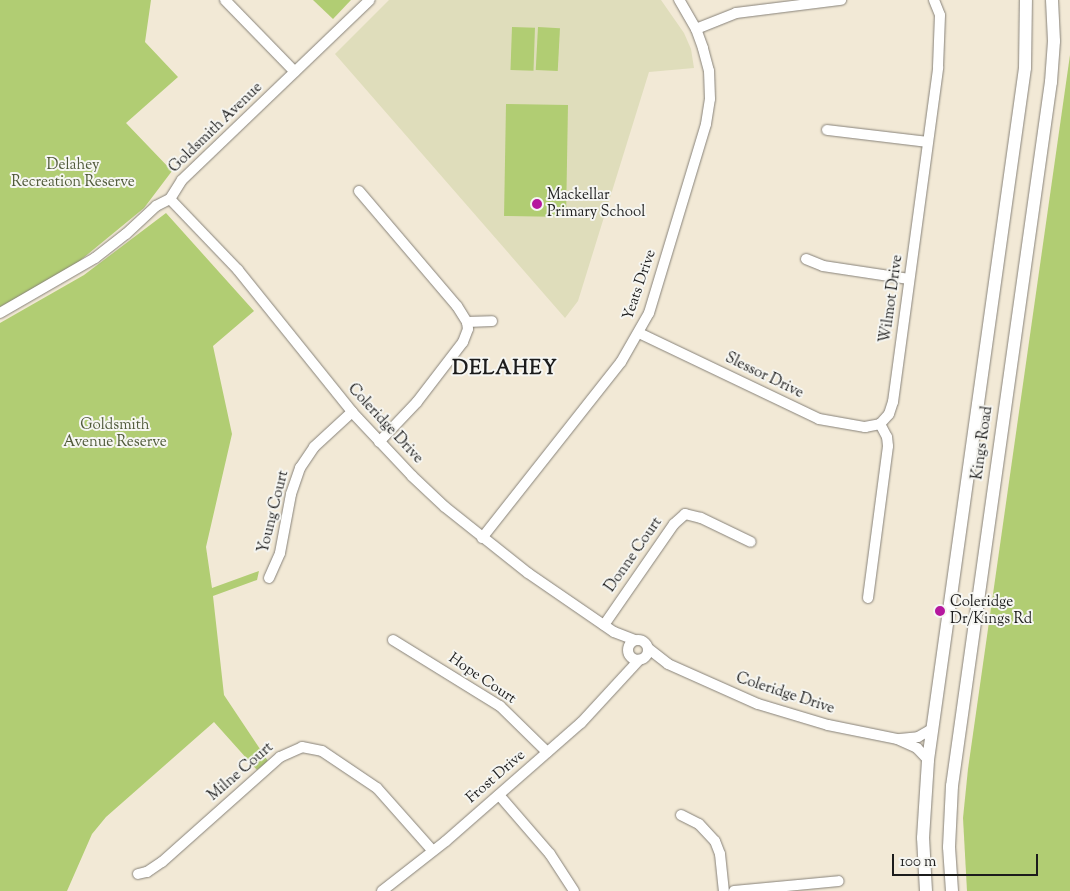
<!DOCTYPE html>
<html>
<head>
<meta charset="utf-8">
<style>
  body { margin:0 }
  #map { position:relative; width:1070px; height:891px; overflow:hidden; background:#f2e9d6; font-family:"Sorts Mill Goudy",serif }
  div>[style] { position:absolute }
  .built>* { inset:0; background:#dfddbb }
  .green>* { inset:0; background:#b1cd73; transform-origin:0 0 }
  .roads { filter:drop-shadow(0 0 1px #878279) drop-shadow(0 0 1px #878279) }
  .minor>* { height:10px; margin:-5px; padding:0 5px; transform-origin:5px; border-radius:5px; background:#fff }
  .minor>.ring { margin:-5px; padding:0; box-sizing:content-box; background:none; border:10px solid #fff; border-radius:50% }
  .major>* { height:12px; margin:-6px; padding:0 6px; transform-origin:6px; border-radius:6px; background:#fff }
  .dots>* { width:14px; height:14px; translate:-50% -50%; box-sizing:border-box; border:2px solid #f6f6f2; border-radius:50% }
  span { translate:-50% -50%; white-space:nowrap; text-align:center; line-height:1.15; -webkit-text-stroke:4px #f6f6f2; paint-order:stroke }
  .street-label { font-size:15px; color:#1c1c1c }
  .park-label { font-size:15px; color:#505a3a }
  .poi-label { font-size:15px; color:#1c1c1c }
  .left { translate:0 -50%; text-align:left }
  .district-label { font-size:20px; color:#1c1c1c; font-weight:700; letter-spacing:1px }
  .scale { position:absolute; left:892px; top:854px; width:146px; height:22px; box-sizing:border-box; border:2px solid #1c1c1c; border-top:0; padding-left:6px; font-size:15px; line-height:18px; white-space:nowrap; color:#1c1c1c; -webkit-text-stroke:4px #f6f6f2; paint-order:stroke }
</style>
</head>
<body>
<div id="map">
  <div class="built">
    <div style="clip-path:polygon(389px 0,661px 0,684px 33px,691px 49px,694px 68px,649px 72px,578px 301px,565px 318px,335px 54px)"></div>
  </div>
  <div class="green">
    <div style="clip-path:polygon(0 0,151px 0,145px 42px,178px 77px,126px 123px,172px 171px,144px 208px,71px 268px,0 307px)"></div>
    <div style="clip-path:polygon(313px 0,351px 0,333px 19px)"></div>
    <div style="left:512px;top:27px;width:23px;height:43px;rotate:2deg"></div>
    <div style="left:538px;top:27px;width:22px;height:43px;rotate:3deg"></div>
    <div style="clip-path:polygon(1070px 55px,1070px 891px,967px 891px,963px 818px,968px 769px)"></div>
    <div style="left:506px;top:104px;width:62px;height:112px;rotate:1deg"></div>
    <div style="clip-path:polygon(166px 213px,254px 311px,213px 346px,232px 434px,206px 547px,212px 588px,259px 571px,257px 580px,213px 596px,224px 695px,268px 761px,257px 770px,214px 722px,106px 817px,92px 834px,67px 891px,0 891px,0 323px,84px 275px)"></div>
  </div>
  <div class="roads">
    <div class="minor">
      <div style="left:225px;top:0;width:100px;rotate:45.8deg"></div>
      <div style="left:696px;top:29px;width:43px;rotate:-21.8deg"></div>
      <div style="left:736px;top:13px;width:106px;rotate:-7.1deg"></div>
      <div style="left:827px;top:130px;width:101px;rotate:6.8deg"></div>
      <div style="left:359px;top:191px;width:151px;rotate:49.6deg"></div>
      <div style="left:457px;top:306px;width:19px;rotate:58deg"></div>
      <div style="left:467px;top:322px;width:7px;rotate:82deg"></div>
      <div style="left:468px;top:329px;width:14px;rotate:111deg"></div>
      <div style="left:463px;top:342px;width:76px;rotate:127.5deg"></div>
      <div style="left:417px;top:402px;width:55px;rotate:133.5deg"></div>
      <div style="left:170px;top:199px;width:98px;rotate:46.2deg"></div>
      <div style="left:238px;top:270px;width:182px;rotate:51.2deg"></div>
      <div style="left:352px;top:412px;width:88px;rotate:46.8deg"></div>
      <div style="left:412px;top:476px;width:45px;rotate:43.2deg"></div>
      <div style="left:445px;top:507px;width:106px;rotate:38.5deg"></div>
      <div style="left:528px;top:573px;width:104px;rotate:34.5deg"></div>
      <div style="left:614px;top:632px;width:22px;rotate:21deg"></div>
      <div style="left:806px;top:259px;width:18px;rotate:22deg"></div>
      <div style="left:823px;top:266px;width:87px;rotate:8.6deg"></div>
      <div style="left:0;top:313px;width:110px;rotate:-30.1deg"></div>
      <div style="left:95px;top:258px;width:39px;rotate:-38deg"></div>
      <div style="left:126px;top:234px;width:41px;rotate:-43deg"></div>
      <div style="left:156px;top:206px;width:16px;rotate:-27deg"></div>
      <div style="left:170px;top:199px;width:22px;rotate:-58deg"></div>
      <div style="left:182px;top:180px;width:260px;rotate:-43.8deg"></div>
      <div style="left:467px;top:322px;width:25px;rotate:-2deg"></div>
      <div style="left:639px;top:333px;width:199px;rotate:25.5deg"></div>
      <div style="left:819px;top:419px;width:47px;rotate:9.9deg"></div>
      <div style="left:865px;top:427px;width:15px;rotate:-11deg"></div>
      <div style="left:482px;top:538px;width:224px;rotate:-51.7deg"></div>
      <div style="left:621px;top:362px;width:56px;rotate:-60.3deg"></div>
      <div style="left:649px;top:313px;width:197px;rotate:-73.2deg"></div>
      <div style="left:706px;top:124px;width:25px;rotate:-81deg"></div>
      <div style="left:710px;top:99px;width:28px;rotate:-92deg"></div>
      <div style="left:709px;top:71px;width:24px;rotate:-105deg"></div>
      <div style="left:703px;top:48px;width:20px;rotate:-110deg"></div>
      <div style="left:696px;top:29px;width:34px;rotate:-120deg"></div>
      <div style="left:269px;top:578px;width:27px;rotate:-66deg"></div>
      <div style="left:280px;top:553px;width:60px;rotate:-79.4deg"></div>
      <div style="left:291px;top:494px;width:28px;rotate:-71deg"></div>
      <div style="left:300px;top:468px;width:25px;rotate:-56deg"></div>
      <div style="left:314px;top:447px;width:52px;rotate:-42.6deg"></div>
      <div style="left:868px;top:598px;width:153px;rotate:-82.5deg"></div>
      <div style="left:888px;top:446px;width:9px;rotate:-96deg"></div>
      <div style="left:887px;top:437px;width:15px;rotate:-118deg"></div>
      <div style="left:880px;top:424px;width:13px;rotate:-48deg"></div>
      <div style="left:889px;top:414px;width:13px;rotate:-72deg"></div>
      <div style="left:893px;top:402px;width:338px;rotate:-82.3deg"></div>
      <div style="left:938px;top:67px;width:52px;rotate:-87.8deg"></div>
      <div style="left:940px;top:15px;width:16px;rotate:-112deg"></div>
      <div style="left:604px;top:625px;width:123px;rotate:-55.3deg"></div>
      <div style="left:674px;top:524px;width:15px;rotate:-42deg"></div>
      <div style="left:685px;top:514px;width:16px;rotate:14deg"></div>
      <div style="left:701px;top:518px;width:55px;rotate:25.6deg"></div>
      <div class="ring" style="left:628px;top:640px;width:10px;height:10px"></div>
      <div style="left:393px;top:640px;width:126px;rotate:31.7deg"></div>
      <div style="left:500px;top:706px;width:66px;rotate:44.4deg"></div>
      <div style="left:649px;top:649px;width:24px;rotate:38deg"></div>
      <div style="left:668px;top:664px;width:98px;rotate:24deg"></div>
      <div style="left:758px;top:704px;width:73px;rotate:16.7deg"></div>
      <div style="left:828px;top:725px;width:70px;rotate:11.5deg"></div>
      <div style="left:897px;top:739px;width:22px;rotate:24deg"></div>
      <div style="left:917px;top:748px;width:16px;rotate:47deg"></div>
      <div style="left:900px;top:739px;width:18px;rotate:-6deg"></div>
      <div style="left:918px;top:737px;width:16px;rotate:-30deg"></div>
      <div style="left:499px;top:795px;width:78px;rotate:49.2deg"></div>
      <div style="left:550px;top:854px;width:44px;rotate:57deg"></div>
      <div style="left:681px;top:815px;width:20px;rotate:27deg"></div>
      <div style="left:699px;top:824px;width:23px;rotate:47deg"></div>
      <div style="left:715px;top:841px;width:14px;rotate:69deg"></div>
      <div style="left:720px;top:854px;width:37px;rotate:84deg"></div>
      <div style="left:138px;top:874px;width:9px;rotate:-13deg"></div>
      <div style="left:147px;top:872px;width:18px;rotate:-34deg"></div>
      <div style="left:162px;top:862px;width:158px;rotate:-41.7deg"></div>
      <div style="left:280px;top:757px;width:24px;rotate:-24deg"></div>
      <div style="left:302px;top:747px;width:20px;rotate:11deg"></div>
      <div style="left:322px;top:751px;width:66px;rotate:33.9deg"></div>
      <div style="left:377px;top:788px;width:84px;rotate:48.4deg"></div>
      <div style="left:382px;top:891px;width:81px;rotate:-38deg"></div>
      <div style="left:446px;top:841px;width:179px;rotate:-41.2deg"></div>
      <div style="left:581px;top:723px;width:86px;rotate:-47.4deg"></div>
      <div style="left:734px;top:891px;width:105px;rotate:-5.4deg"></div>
    </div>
    <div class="major">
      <div style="left:926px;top:891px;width:53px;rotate:-93.2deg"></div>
      <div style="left:923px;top:838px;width:78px;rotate:-86.3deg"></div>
      <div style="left:928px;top:760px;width:699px;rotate:-82.02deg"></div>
      <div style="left:1025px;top:68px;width:68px;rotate:-89.2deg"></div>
      <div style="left:952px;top:891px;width:44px;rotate:-93.9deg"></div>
      <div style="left:949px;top:847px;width:61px;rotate:-87.2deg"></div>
      <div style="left:952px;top:786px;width:711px;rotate:-82deg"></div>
      <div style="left:1051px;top:82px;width:41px;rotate:-85.8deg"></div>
      <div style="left:1054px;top:41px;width:41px;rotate:-92.8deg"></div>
    </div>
  </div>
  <div class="dots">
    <div style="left:537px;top:204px;background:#b5179e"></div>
    <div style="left:940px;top:611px;background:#b5179e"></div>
  </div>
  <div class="street-label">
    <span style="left:216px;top:128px;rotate:-44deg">Goldsmith Avenue</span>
    <span style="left:640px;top:285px;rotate:-71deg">Yeats Drive</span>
    <span style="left:892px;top:299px;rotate:-82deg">Wilmot Drive</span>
    <span style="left:764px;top:376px;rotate:26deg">Slessor Drive</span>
    <span style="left:385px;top:424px;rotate:47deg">Coleridge Drive</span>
    <span style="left:983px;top:443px;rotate:-82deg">Kings Road</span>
    <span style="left:274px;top:512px;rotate:-76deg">Young Court</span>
    <span style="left:634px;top:555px;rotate:-55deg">Donne Court</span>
    <span style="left:482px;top:679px;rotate:34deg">Hope Court</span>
    <span style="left:785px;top:694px;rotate:18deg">Coleridge Drive</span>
    <span style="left:241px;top:772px;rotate:-41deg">Milne Court</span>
    <span style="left:496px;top:777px;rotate:-41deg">Frost Drive</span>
  </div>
  <div class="park-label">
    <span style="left:73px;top:174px">Delahey<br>Recreation Reserve</span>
    <span style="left:115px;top:434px">Goldsmith<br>Avenue Reserve</span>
  </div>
  <div class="poi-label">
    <span class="left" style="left:547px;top:204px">Mackellar<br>Primary School</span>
    <span class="left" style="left:950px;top:611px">Coleridge<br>Dr/Kings Rd</span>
  </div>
  <div class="district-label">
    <span style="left:505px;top:369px">DELAHEY</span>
  </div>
  <div class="scale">100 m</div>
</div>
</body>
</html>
